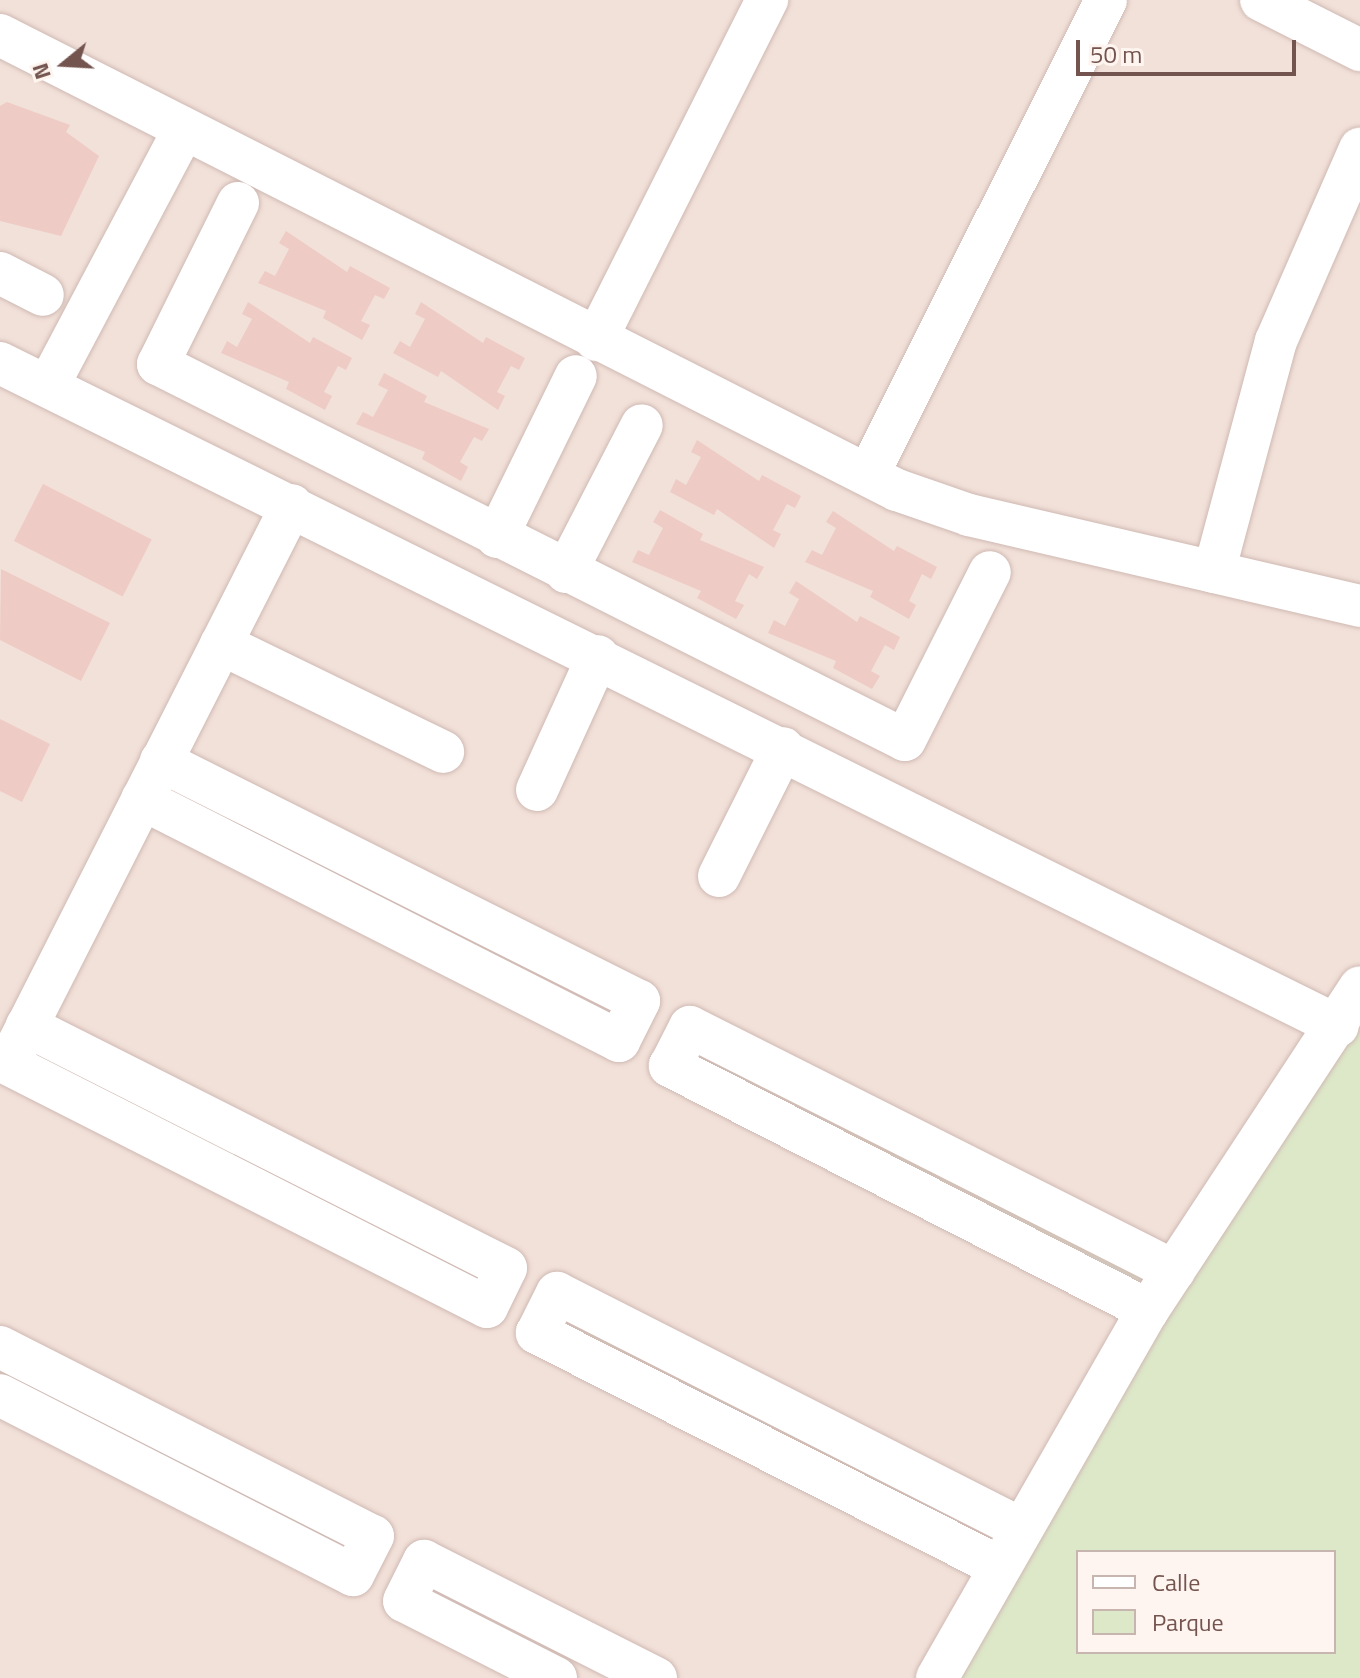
<!DOCTYPE html>
<html>
<head>
<meta charset="utf-8">
<style>
  body { margin:0 }
  #map { position:relative; width:1360px; height:1678px; overflow:hidden; background:#fbf1ea; font-family:"Titillium Web",sans-serif }
  div>[style] { position:absolute }
  .residential>* { inset:0; background:#f2e1d9 }
  .green>* { inset:0; background:#dde8c9 }
  .building>* { inset:0; background:#eecbc4; transform-origin:0 0 }
  .roads { filter:drop-shadow(0 0 2px #cfb9b3) drop-shadow(0 0 2px #cfb9b3) }
  .minor>* { height:42px; margin:-21px; padding:0 21px; transform-origin:21px; border-radius:21px; background:#fff }
  span { translate:-50% -50%; white-space:nowrap; text-align:center; line-height:1.15; -webkit-text-stroke:6px #fef5f0; paint-order:stroke }
  .legend { position:absolute; left:1076px; top:1550px; width:260px; height:104px; box-sizing:border-box; background:#fef5f0; border:2px solid #c7b5b0; margin:0; padding:10px 14px; list-style:none; font-size:24px; color:#74544f }
  .legend li { display:flex; align-items:center; gap:16px; height:40px }
  .legend b { width:40px; border:2px solid #c7b5b0 }
  .north { position:absolute; left:24px; top:24px; width:80px; height:80px; -webkit-text-stroke:6px #fef5f0; paint-order:stroke; rotate:252deg; font-size:22px; font-weight:700; line-height:32px; text-align:center; color:#74544f }
  .north::after { content:''; display:block; margin:auto; width:28px; height:36px; background:#74544f; clip-path:polygon(50% 0,100% 100%,50% 72%,0 100%) }
  .scale { position:absolute; left:1076px; top:40px; width:220px; height:36px; box-sizing:border-box; border:4px solid #74544f; border-top:0; padding-left:10px; font-size:24px; line-height:28px; white-space:nowrap; color:#74544f; -webkit-text-stroke:6px #fef5f0; paint-order:stroke }
</style>
</head>
<body>
<div id="map">
  <div class="residential">
    <div style="clip-path:polygon(0 0,1360px 0,1360px 987px,937px 1678px,0 1678px)"></div>
  </div>
  <div class="green">
    <div style="clip-path:polygon(evenodd,1360px 987px,1360px 1678px,937px 1678px,999px 1568px,537px 1333px,557px 1293px,1022px 1528px,1148px 1310px,670px 1066px,690px 1027px,1174px 1271px,1360px 987px,1078px 1552px,1334px 1552px,1334px 1652px,1078px 1652px,1078px 1552px)"></div>
  </div>
  <div class="building">
    <div style="clip-path:polygon(7px 102px,70px 125px,66px 132px,99px 156px,61px 236px,0 221px,0 106px)"></div>
    <div style="clip-path:polygon(286px 231px,347px 272px,350px 266px,390px 288px,384px 299px,375px 295px,361px 321px,370px 325px,362px 340px,323px 318px,326px 311px,258px 283px,265px 271px,275px 276px,289px 249px,279px 243px)"></div>
    <div style="clip-path:polygon(248px 302px,310px 343px,313px 337px,352px 358px,346px 370px,338px 366px,324px 392px,332px 396px,325px 410px,286px 389px,289px 382px,221px 353px,227px 341px,237px 347px,252px 319px,242px 314px)"></div>
    <div style="clip-path:polygon(421px 302px,483px 343px,486px 337px,525px 358px,519px 370px,511px 366px,497px 392px,505px 396px,498px 410px,441px 371px,438px 377px,393px 353px,400px 341px,410px 347px,425px 319px,415px 314px)"></div>
    <div style="clip-path:polygon(384px 373px,427px 396px,424px 402px,489px 429px,482px 441px,474px 437px,460px 462px,468px 467px,461px 481px,422px 459px,425px 452px,356px 424px,363px 412px,373px 417px,388px 390px,378px 385px)"></div>
    <div style="clip-path:polygon(697px 440px,759px 481px,762px 475px,801px 496px,795px 508px,787px 504px,773px 530px,781px 534px,774px 548px,717px 509px,714px 515px,670px 492px,676px 479px,686px 485px,701px 457px,691px 452px)"></div>
    <div style="left:43px;top:484px;width:122px;height:64px;rotate:27deg"></div>
    <div style="clip-path:polygon(660px 510px,703px 534px,700px 540px,764px 567px,757px 579px,749px 574px,735px 601px,744px 605px,736px 619px,697px 598px,701px 591px,632px 562px,638px 550px,649px 555px,663px 528px,653px 522px)"></div>
    <div style="clip-path:polygon(833px 511px,894px 551px,897px 546px,937px 567px,931px 579px,922px 574px,909px 601px,916px 605px,909px 619px,870px 597px,873px 591px,805px 562px,812px 550px,822px 555px,836px 528px,826px 522px)"></div>
    <div style="clip-path:polygon(1px 569px,110px 623px,81px 681px,0 640px)"></div>
    <div style="clip-path:polygon(796px 581px,857px 622px,860px 616px,900px 637px,894px 650px,885px 645px,871px 671px,880px 676px,872px 689px,833px 668px,836px 661px,768px 633px,774px 620px,785px 626px,799px 599px,789px 593px)"></div>
    <div style="clip-path:polygon(0 719px,50px 744px,22px 802px,0 791px)"></div>
  </div>
  <div class="roads">
    <div class="minor">
      <div style="left:1261px;top:0;width:111px;rotate:26.8deg"></div>
      <div style="left:0;top:35px;width:1006px;rotate:26.9deg"></div>
      <div style="left:897px;top:490px;width:76px;rotate:19.1deg"></div>
      <div style="left:969px;top:515px;width:401px;rotate:13.1deg"></div>
      <div style="left:238px;top:203px;width:180px;rotate:116.4deg"></div>
      <div style="left:158px;top:364px;width:836px;rotate:26.72deg"></div>
      <div style="left:905px;top:740px;width:188px;rotate:-63.2deg"></div>
      <div style="left:0;top:273px;width:48px;rotate:27.1deg"></div>
      <div style="left:596px;top:340px;width:381px;rotate:-63.3deg"></div>
      <div style="left:0;top:363px;width:1493px;rotate:26.36deg"></div>
      <div style="left:48px;top:386px;width:291px;rotate:-62.1deg"></div>
      <div style="left:868px;top:475px;width:531px;rotate:-63.39deg"></div>
      <div style="left:497px;top:537px;width:179px;rotate:-63.9deg"></div>
      <div style="left:566px;top:572px;width:165px;rotate:-62.7deg"></div>
      <div style="left:1214px;top:572px;width:239px;rotate:-75deg"></div>
      <div style="left:1276px;top:341px;width:210px;rotate:-66.4deg"></div>
      <div style="left:221px;top:644px;width:247px;rotate:25.9deg"></div>
      <div style="left:537px;top:790px;width:147px;rotate:-65.5deg"></div>
      <div style="left:142px;top:799px;width:535px;rotate:26.9deg"></div>
      <div style="left:619px;top:1041px;width:45px;rotate:-63.4deg"></div>
      <div style="left:639px;top:1001px;width:535px;rotate:-153.34deg"></div>
      <div style="left:719px;top:876px;width:143px;rotate:-63.4deg"></div>
      <div style="left:15px;top:1050px;width:611px;rotate:-63.06deg"></div>
      <div style="left:8px;top:1064px;width:537px;rotate:26.9deg"></div>
      <div style="left:487px;top:1307px;width:43px;rotate:-64deg"></div>
      <div style="left:506px;top:1268px;width:537px;rotate:-153.2deg"></div>
      <div style="left:1148px;top:1310px;width:537px;rotate:-152.96deg"></div>
      <div style="left:670px;top:1066px;width:44px;rotate:-62.9deg"></div>
      <div style="left:690px;top:1027px;width:542px;rotate:26.75deg"></div>
      <div style="left:0;top:1347px;width:418px;rotate:26.9deg"></div>
      <div style="left:373px;top:1536px;width:44px;rotate:117.1deg"></div>
      <div style="left:353px;top:1575px;width:396px;rotate:-153deg"></div>
      <div style="left:1000px;top:1567px;width:519px;rotate:-153.19deg"></div>
      <div style="left:537px;top:1333px;width:45px;rotate:-63.4deg"></div>
      <div style="left:557px;top:1293px;width:521px;rotate:26.91deg"></div>
      <div style="left:556px;top:1678px;width:170px;rotate:-153.1deg"></div>
      <div style="left:404px;top:1601px;width:45px;rotate:-63.4deg"></div>
      <div style="left:424px;top:1561px;width:260px;rotate:26.8deg"></div>
      <div style="left:937px;top:1678px;width:424px;rotate:-60.2deg"></div>
      <div style="left:1148px;top:1310px;width:386px;rotate:-56.7deg"></div>
    </div>
  </div>
  <ul class="legend">
  <li><b style="height:10px;background:#fff"></b>Calle</li>
  <li><b style="height:22px;background:#dde8c9"></b>Parque</li>
  </ul>
  <div class="north">N</div>
  <div class="scale">50 m</div>
</div>
</body>
</html>
